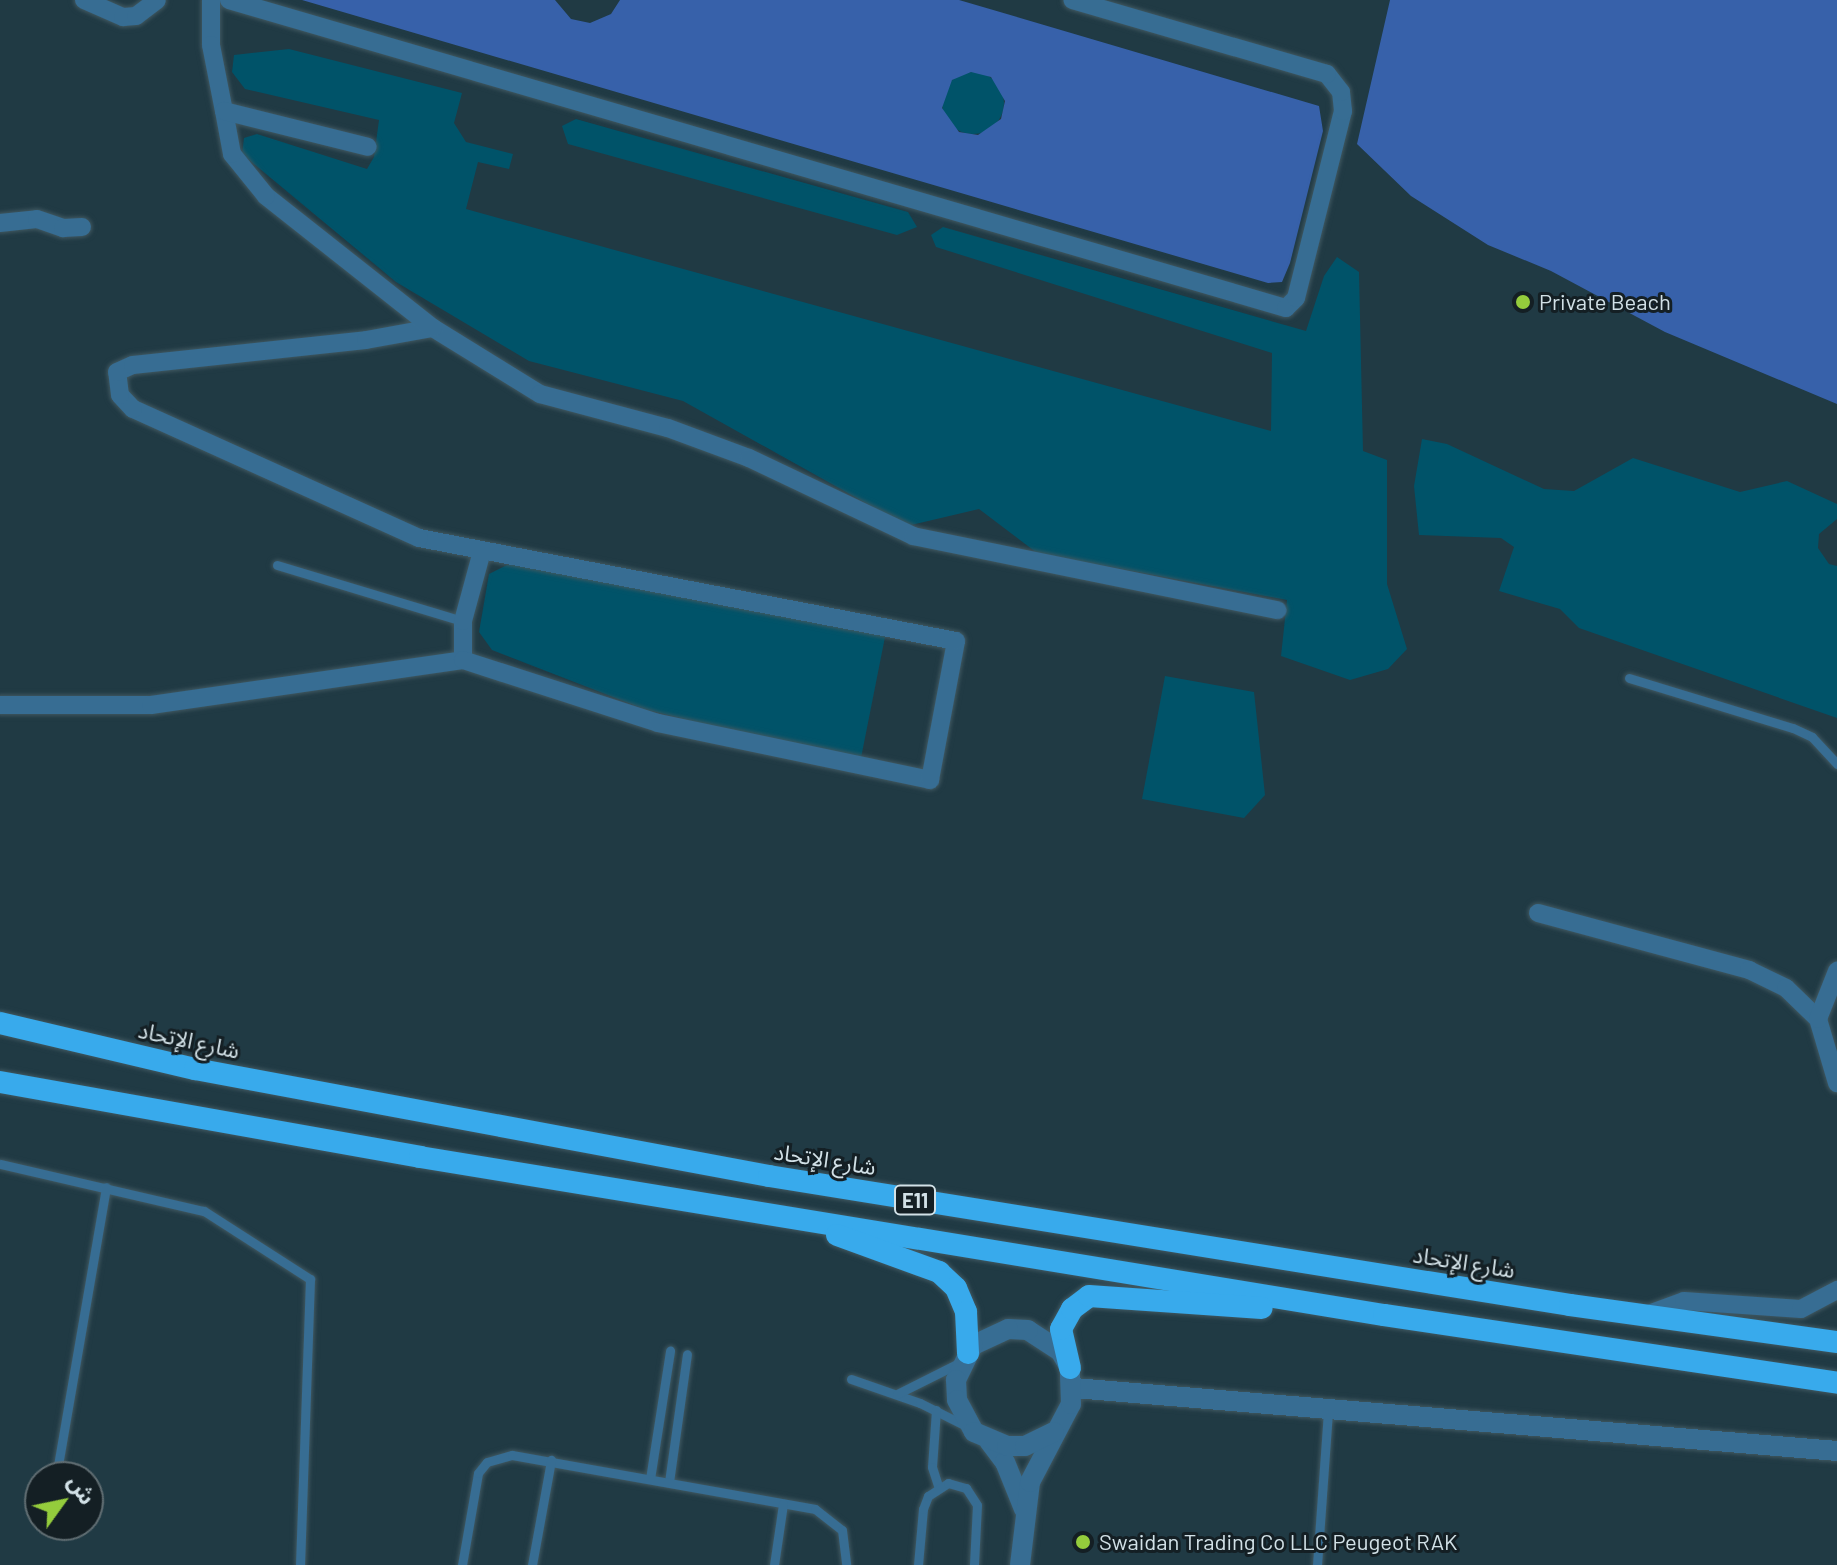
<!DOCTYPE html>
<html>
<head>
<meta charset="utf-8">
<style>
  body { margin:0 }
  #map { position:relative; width:1837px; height:1565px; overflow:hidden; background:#203a44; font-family:Barlow,"Noto Sans Arabic",sans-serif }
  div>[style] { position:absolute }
  .green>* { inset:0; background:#005369 }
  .round { border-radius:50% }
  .water>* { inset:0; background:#3761aa }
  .roads { filter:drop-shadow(0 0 2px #405861) drop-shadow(0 0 2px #405861) }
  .service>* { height:9px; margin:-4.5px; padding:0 4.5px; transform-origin:4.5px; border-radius:4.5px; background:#376d93 }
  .minor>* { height:18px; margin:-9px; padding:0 9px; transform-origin:9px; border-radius:9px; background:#376d93 }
  .tertiary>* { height:20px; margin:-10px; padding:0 10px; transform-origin:10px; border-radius:10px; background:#376d93 }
  .trunk>* { height:22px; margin:-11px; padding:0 11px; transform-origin:11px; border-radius:11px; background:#38aaec }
  .dots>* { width:22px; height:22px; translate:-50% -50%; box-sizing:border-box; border:4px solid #141f24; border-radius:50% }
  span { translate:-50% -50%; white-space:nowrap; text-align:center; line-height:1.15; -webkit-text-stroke:6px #141f24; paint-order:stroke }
  .shield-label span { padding:2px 6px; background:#141f24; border:2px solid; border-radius:6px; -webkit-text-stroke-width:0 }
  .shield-label { font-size:20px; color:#d2e1e7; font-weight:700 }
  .poi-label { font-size:22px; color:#d2e1e7 }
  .left { translate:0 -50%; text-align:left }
  .street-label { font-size:22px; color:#d2e1e7 }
  .north { position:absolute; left:24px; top:1461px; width:80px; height:80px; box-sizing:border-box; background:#141f24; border:2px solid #606d72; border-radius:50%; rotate:57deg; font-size:22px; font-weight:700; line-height:32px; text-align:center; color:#d2e1e7 }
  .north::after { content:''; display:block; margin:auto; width:28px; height:36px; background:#94cc3c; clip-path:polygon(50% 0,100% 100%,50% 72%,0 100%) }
</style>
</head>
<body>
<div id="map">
  <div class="green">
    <div style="clip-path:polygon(289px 49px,462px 93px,454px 123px,466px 142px,513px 154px,509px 169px,478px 162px,466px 209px,1271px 431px,1272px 353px,936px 247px,931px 235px,943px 227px,1306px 331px,1324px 276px,1337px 257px,1359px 272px,1363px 451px,1387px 460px,1387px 584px,1407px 649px,1388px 669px,1350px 680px,1281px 656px,1287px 600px,1037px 553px,979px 509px,907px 526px,683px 401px,529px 361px,396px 282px,242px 154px,244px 138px,257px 134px,367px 169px,374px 157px,379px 120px,245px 89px,232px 72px,234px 55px)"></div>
    <div class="round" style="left:942px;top:72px;width:62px;height:62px"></div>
    <div style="clip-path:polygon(576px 119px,908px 212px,917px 227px,897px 235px,568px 144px,562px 126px)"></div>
    <div style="clip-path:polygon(1422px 439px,1447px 444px,1544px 489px,1574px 491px,1633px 458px,1740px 492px,1787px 481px,1837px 504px,1837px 519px,1819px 534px,1818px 548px,1829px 564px,1837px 566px,1837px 718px,1579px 628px,1560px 609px,1499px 591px,1514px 547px,1501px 538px,1419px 535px,1414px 486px)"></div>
    <div style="clip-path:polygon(519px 559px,886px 632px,860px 763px,644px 709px,492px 650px,479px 632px,489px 574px)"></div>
    <div style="clip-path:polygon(1165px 676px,1254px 692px,1265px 795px,1244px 818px,1142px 799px)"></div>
  </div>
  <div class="water">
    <div style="clip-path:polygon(evenodd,302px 0,555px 0,571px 19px,590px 23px,611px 14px,620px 0,959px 0,1319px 106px,1323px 131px,1290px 263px,1282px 282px,1268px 283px,302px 0,971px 72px,991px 77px,1005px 101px,1001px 119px,978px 135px,959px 132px,942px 108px,952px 80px,971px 72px)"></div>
    <div style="clip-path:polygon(1390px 0,1837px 0,1837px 404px,1665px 332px,1551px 271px,1488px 245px,1411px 196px,1357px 144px)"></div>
  </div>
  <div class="roads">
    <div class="service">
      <div style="left:277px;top:565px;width:194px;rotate:16.8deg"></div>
      <div style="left:1629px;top:678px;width:171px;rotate:17deg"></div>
      <div style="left:1793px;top:728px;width:21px;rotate:25deg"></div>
      <div style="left:1812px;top:737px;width:37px;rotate:47deg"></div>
      <div style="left:0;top:1164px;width:209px;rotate:13deg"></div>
      <div style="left:204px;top:1211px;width:126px;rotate:32.7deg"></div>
      <div style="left:310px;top:1279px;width:286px;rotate:92deg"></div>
      <div style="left:851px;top:1379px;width:73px;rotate:19.2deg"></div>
      <div style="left:920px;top:1403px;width:51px;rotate:26.6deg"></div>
      <div style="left:897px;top:1394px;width:69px;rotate:-26.6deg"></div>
      <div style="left:936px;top:1410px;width:57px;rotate:94deg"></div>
      <div style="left:932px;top:1467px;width:20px;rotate:72deg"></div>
      <div style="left:56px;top:1477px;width:294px;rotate:-80.2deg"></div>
      <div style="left:650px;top:1479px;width:130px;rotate:-81.1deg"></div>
      <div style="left:669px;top:1482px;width:129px;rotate:-82deg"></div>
      <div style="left:462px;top:1565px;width:93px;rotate:-80.1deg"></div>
      <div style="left:478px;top:1473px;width:14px;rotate:-51deg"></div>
      <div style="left:487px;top:1462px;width:26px;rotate:-16deg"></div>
      <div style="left:512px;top:1455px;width:308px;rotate:10.1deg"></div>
      <div style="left:815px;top:1509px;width:34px;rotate:38deg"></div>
      <div style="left:842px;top:1530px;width:35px;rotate:83deg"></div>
      <div style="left:532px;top:1565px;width:107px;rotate:-79.7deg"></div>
      <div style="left:774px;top:1565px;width:62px;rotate:-81.6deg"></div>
      <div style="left:918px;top:1565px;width:56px;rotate:-84.9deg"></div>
      <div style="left:923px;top:1509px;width:14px;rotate:-69deg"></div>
      <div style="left:928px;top:1496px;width:24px;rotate:-33deg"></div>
      <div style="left:948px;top:1483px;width:19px;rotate:16deg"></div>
      <div style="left:966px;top:1488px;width:20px;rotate:57deg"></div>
      <div style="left:977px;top:1505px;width:60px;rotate:92.9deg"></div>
      <div style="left:1317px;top:1565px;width:154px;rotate:-85.9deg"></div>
    </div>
    <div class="minor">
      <div style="left:84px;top:0;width:43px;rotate:23.6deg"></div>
      <div style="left:123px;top:17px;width:13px;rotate:-4deg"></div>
      <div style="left:136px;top:16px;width:26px;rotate:-37deg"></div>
      <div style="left:211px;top:0;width:45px;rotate:90deg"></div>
      <div style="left:211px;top:45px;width:67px;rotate:78.9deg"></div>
      <div style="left:229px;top:0;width:1101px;rotate:16.25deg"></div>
      <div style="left:1286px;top:308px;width:14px;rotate:-45deg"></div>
      <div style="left:1296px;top:298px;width:193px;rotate:-75.9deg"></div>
      <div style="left:1343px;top:111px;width:19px;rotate:-96deg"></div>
      <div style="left:1341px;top:92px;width:23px;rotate:-128deg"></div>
      <div style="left:1327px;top:74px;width:265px;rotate:-163.8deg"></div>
      <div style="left:0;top:223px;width:37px;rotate:-6deg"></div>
      <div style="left:37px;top:219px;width:28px;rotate:19deg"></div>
      <div style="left:63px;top:228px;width:19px;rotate:-3deg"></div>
      <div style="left:433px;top:328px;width:126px;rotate:31.7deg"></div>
      <div style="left:540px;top:394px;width:132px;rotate:14.9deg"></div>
      <div style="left:668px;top:428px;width:86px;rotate:20.3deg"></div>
      <div style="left:749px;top:458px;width:182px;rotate:25.4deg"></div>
      <div style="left:913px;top:536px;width:372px;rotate:11.5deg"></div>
      <div style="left:463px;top:660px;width:39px;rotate:-90deg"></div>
      <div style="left:463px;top:621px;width:73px;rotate:-74.8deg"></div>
      <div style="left:0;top:705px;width:151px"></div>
      <div style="left:151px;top:705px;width:315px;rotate:-8.2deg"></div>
      <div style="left:463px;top:660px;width:205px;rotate:17.9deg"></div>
      <div style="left:658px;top:723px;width:278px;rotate:11.8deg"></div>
      <div style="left:930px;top:780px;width:141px;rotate:-79.4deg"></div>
      <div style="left:956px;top:641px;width:547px;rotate:-169.14deg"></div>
      <div style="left:419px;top:538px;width:314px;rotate:-155.7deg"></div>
      <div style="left:133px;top:409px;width:19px;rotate:-133deg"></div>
      <div style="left:120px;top:395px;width:23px;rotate:-97deg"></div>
      <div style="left:117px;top:372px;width:17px;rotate:-24deg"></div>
      <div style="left:133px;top:365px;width:234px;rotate:-6.1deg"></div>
      <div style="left:366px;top:340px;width:68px;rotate:-10.2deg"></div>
      <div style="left:433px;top:328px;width:213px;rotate:-141.7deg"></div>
      <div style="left:266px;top:196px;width:54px;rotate:-129deg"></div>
      <div style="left:232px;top:154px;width:44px;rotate:-100.5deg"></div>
      <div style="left:224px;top:111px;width:148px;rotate:14deg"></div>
      <div style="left:1538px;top:913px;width:219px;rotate:15.1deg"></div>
      <div style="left:1749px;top:970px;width:41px;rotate:25.9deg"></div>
      <div style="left:1786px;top:988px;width:45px;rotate:44.1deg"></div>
      <div style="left:1818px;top:1019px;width:67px;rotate:73.5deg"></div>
      <div style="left:1818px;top:1019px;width:52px;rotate:-68.4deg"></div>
      <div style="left:1646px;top:1315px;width:40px;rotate:-20.2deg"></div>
      <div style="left:1684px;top:1301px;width:117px;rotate:3.9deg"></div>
      <div style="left:1801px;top:1309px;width:41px;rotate:-27.8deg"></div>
    </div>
    <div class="tertiary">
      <div style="left:1074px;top:1388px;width:766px;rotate:4.72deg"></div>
      <div style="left:989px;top:1441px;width:26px;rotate:53deg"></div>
      <div style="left:1005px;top:1462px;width:51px;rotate:68deg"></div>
      <div style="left:1020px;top:1565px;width:84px;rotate:-83.1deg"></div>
      <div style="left:1030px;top:1482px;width:88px;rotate:-62.3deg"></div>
      <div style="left:1071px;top:1404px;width:36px;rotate:-92deg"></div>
      <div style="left:1070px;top:1368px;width:20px;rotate:-120deg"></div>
      <div style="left:1060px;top:1351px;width:38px;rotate:-147deg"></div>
      <div style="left:1028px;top:1330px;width:20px;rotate:-177deg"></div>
      <div style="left:1008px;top:1329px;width:38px;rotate:155deg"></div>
      <div style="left:973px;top:1345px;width:39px;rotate:116deg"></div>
      <div style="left:956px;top:1380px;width:20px;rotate:87deg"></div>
      <div style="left:957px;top:1400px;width:36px;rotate:62deg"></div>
      <div style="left:974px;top:1432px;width:36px;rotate:23deg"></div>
      <div style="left:1007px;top:1446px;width:18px"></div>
      <div style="left:1025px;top:1446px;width:32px;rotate:-26deg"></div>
    </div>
    <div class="trunk">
      <div style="left:0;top:1023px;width:200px;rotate:13.3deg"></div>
      <div style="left:195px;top:1069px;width:584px;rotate:10.56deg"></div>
      <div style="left:769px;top:1176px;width:811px;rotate:9.15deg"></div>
      <div style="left:1570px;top:1305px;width:270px;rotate:7.9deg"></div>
      <div style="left:0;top:1082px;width:427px;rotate:10.1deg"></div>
      <div style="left:420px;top:1157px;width:977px;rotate:9.31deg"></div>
      <div style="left:1384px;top:1315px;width:458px;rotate:8.5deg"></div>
      <div style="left:837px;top:1235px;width:109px;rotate:19.9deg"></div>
      <div style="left:939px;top:1272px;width:23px;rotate:43deg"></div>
      <div style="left:956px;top:1288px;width:26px;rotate:67deg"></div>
      <div style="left:966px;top:1312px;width:41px;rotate:87.2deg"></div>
      <div style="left:1070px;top:1368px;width:40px;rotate:-103deg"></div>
      <div style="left:1061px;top:1329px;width:23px;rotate:-61deg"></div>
      <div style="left:1072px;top:1309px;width:21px;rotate:-37deg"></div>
      <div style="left:1089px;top:1296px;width:173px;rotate:4deg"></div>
    </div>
  </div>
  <div class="dots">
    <div style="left:1523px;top:302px;background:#94cc3c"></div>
    <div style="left:1083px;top:1542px;background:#94cc3c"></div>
  </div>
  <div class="shield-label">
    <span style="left:915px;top:1200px">E11</span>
  </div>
  <div class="poi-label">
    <span class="left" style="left:1539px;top:302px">Private Beach</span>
    <span class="left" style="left:1099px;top:1542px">Swaidan Trading Co LLC Peugeot RAK</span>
  </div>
  <div class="street-label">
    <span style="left:189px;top:1040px;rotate:12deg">شارع الإتحاد</span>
    <span style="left:825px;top:1159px;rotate:9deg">شارع الإتحاد</span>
    <span style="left:1464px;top:1262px;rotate:9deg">شارع الإتحاد</span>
  </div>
  <div class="north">ش</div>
</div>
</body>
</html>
